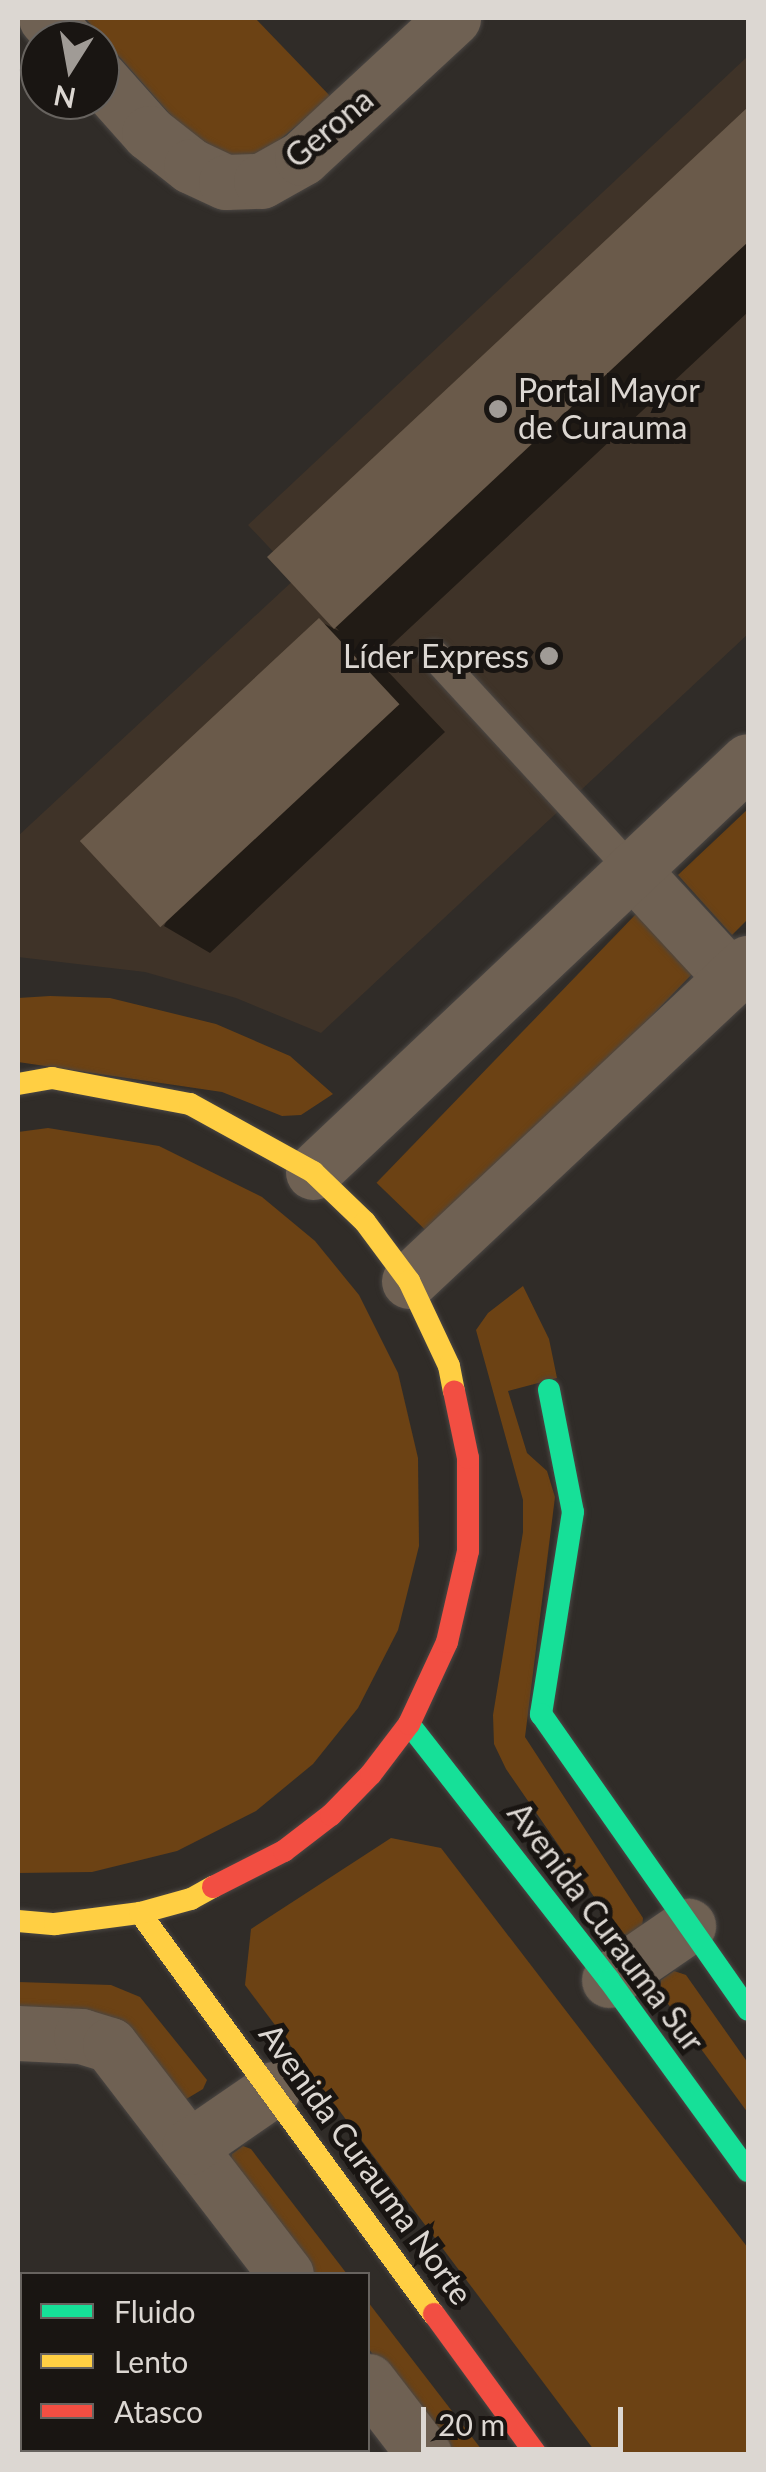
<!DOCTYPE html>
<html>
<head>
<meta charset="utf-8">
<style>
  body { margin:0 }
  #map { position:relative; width:766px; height:2472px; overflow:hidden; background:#302c28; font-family:Lato,sans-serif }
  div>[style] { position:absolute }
  .built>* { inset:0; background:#3f3328 }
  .green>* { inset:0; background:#6c4214; transform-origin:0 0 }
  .shadow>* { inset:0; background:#0007 }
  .building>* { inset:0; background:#6a5a4a; transform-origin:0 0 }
  .roads { filter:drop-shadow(0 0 2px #4b4744) drop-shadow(0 0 2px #4b4744) }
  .lane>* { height:30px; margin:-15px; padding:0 15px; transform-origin:15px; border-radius:15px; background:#6f6153 }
  .street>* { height:55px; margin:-27.5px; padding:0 27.5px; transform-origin:27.5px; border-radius:27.5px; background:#6f6153 }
  .fast>* { height:22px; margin:-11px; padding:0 11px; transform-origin:11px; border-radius:11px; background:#16e098 }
  .slow>* { height:22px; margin:-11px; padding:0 11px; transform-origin:11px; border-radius:11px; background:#ffcf43 }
  .jam>* { height:22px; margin:-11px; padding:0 11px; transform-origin:11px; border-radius:11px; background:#f24e42 }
  .dots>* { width:28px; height:28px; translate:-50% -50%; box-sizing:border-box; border:5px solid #191512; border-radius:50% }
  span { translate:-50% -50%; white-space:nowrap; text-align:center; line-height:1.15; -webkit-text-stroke:10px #191512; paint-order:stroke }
  .street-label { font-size:32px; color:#dcd7d2 }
  .poi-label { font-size:32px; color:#dcd7d2 }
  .left { translate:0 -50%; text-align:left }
  .right { translate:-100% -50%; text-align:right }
  .frame { position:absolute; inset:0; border:20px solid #dcd7d2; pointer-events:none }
  .legend { position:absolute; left:20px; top:2272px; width:350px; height:180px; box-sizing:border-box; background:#191512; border:2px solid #67635f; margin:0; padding:12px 18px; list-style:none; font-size:30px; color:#dcd7d2 }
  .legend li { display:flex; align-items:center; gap:20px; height:50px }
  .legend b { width:50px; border:2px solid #67635f }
  .north { position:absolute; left:20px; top:20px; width:100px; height:100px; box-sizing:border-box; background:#191512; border:2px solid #67635f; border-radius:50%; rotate:191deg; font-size:28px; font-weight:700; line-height:40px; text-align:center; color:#dcd7d2 }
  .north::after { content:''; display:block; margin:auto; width:35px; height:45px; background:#a09b96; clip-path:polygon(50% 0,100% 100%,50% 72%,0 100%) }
  .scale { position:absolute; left:421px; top:2407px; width:202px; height:45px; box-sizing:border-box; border:5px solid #dcd7d2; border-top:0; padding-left:12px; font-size:30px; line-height:35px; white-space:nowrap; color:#dcd7d2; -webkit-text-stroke:8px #191512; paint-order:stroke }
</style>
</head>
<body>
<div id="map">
  <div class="built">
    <div style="clip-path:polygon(748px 56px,748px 634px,321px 1033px,236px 998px,145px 972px,18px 957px,18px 836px,297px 577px,248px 525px)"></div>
  </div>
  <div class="green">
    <div style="clip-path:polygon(85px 18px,255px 18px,331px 97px,259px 157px,206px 155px)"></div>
    <div style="clip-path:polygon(748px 809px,748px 919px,732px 935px,678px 875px)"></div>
    <div style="left:637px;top:913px;width:82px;height:375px;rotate:44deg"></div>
    <div style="clip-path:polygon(50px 996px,110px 998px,216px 1024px,290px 1056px,333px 1094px,301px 1115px,282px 1116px,222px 1092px,18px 1062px,18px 998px)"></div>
    <div style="clip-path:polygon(48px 1128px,159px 1146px,262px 1197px,315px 1241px,359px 1295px,398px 1373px,418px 1458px,419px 1546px,398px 1630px,358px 1708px,313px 1764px,256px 1811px,177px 1851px,92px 1872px,18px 1873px,18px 1132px)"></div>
    <div style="clip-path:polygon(523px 1286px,549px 1339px,557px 1378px,508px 1391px,527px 1453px,547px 1471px,555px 1497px,525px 1737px,643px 1918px,642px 1929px,631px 1936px,619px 1933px,506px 1769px,494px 1744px,493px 1715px,523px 1532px,523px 1500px,476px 1330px,488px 1313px)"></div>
    <div style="clip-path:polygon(391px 1838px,441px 1848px,748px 2248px,748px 2454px,597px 2454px,245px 1985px,251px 1929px)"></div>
    <div style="clip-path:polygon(674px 1971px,686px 1975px,748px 2063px,748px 2113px,660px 1993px,661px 1980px)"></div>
    <div style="clip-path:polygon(18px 1982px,111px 1985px,140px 1997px,207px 2080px,203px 2089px,183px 2101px,18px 2019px)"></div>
    <div style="clip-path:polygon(243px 2146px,251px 2149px,347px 2274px,311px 2274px,229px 2167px,232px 2154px)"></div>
    <div style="clip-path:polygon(368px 2302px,485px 2454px,449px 2454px,368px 2348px)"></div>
  </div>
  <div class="shadow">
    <div style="clip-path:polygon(748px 110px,748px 312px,382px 654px,363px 645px,445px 732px,210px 953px,164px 926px,319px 621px,339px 631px,270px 558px)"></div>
  </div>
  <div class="building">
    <div style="clip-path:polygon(748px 107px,748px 242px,334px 629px,267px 557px)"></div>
    <div style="left:319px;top:618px;width:118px;height:327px;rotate:47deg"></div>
  </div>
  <div class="roads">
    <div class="lane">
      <div style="left:434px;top:655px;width:292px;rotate:47.4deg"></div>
    </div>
    <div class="street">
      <div style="left:46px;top:18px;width:30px;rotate:48deg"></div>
      <div style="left:100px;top:78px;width:74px;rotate:48.3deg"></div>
      <div style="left:149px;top:133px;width:53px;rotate:38.2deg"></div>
      <div style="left:191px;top:166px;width:38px;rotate:25deg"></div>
      <div style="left:226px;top:182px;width:35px;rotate:-2deg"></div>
      <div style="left:261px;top:181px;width:47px;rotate:-29.3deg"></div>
      <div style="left:302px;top:158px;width:206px;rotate:-42.8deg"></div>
      <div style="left:632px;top:870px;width:147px;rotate:47.2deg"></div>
      <div style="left:313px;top:1172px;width:598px;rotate:-43.38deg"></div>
      <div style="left:409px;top:1281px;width:465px;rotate:-43.2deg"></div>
      <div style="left:609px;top:1980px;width:96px;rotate:-34.4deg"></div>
      <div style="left:18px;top:2033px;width:63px;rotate:2.7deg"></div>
      <div style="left:81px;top:2036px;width:30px;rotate:17deg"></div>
      <div style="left:110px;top:2045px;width:289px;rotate:52.5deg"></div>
      <div style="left:189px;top:2147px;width:102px;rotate:-34.6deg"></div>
      <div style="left:368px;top:2381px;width:92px;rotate:52.5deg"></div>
    </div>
    <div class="fast">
      <div style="left:549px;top:1390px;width:124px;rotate:78.9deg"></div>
      <div style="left:573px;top:1512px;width:205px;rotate:99deg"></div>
      <div style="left:541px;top:1714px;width:361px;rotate:55deg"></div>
      <div style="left:409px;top:1724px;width:325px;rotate:52deg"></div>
      <div style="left:609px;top:1980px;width:236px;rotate:54deg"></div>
    </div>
    <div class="slow">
      <div style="left:18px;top:1084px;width:35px;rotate:-10deg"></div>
      <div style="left:52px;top:1078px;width:140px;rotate:10.7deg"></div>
      <div style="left:190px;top:1104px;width:141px;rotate:28.9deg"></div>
      <div style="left:313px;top:1172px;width:72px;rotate:43.9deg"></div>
      <div style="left:365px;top:1222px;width:74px;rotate:53.3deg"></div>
      <div style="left:409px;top:1281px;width:94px;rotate:64.8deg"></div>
      <div style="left:449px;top:1366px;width:25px;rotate:79deg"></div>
      <div style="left:140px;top:1913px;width:497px;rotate:53.8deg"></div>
      <div style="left:18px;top:1921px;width:37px;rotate:5deg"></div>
      <div style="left:55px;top:1924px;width:86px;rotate:-7.4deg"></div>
      <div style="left:140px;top:1913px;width:53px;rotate:-15.4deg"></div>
      <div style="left:191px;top:1899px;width:25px;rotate:-29deg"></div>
    </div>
    <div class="jam">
      <div style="left:213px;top:1887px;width:80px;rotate:-26.9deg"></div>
      <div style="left:284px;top:1851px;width:59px;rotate:-37.5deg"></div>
      <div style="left:331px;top:1815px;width:57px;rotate:-45.7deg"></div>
      <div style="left:371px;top:1774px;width:63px;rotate:-52.8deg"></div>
      <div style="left:409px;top:1724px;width:90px;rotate:-65.1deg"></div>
      <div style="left:447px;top:1642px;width:93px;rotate:-77deg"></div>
      <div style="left:468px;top:1551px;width:93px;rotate:-90deg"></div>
      <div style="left:468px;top:1458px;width:68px;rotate:-101.8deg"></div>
      <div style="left:434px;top:2314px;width:173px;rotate:53.9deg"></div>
    </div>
  </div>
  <div class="dots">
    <div style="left:498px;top:409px;background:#a09b96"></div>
    <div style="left:549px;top:656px;background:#a09b96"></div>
  </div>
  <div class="street-label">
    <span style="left:329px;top:128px;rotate:-40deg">Gerona</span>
    <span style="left:606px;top:1927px;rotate:53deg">Avenida Curauma Sur</span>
    <span style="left:366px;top:2164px;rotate:54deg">Avenida Curauma Norte</span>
  </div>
  <div class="poi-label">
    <span class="left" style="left:518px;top:409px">Portal Mayor<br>de Curauma</span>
    <span class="right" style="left:529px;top:656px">Líder Express</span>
  </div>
  <div class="frame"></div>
  <ul class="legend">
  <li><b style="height:12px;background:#16e098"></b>Fluido</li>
  <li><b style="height:12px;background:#ffcf43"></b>Lento</li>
  <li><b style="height:12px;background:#f24e42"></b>Atasco</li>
  </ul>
  <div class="north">N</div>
  <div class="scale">20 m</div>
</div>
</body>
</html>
